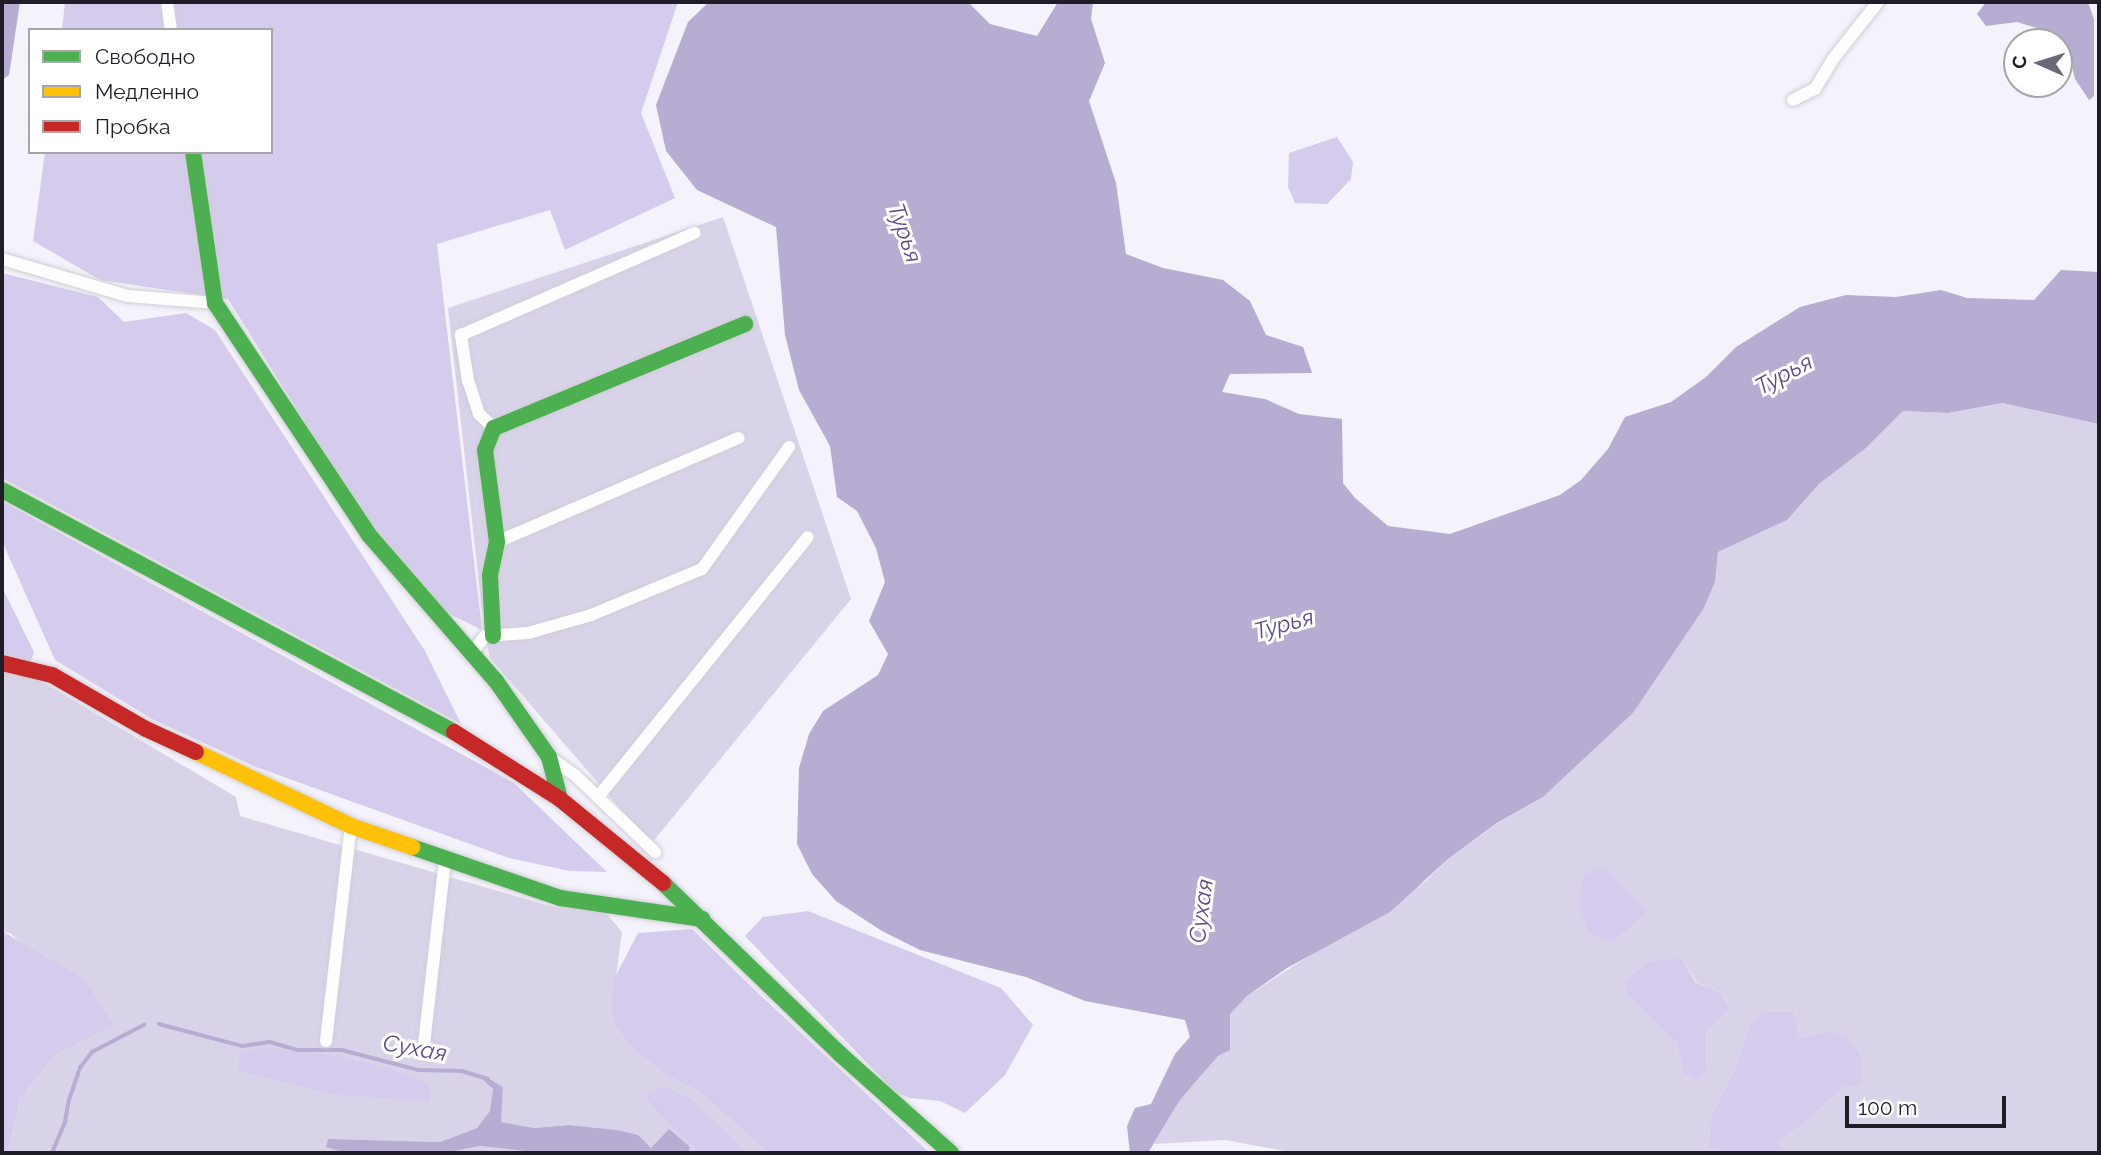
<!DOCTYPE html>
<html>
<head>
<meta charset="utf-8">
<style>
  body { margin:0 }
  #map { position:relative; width:2101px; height:1155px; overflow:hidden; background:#f4f2fa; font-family:Raleway,sans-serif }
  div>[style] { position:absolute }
  .green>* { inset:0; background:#d9d3ea }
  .forest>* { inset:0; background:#d5cced }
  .water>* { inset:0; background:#b7acd2 }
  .stream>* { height:3.5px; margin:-1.75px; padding:0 1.75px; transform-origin:1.75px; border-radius:1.75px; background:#b7acd2 }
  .roads { filter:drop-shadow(0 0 2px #d0ced7) drop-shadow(0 0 2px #d0ced7) }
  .street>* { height:12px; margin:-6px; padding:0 6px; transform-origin:6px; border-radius:6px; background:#fdfdfe }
  .fast>* { height:16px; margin:-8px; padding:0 8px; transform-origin:8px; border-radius:8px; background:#4caf50 }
  .slow>* { height:16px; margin:-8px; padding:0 8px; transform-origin:8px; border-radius:8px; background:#ffc107 }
  .jam>* { height:16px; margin:-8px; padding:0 8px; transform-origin:8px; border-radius:8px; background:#c62828 }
  span { translate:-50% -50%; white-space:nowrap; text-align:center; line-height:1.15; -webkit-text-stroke:6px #fff; paint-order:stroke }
  .water-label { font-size:23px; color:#5e498a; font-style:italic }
  .frame { position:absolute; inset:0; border:4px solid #201d29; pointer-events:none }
  .legend { position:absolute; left:28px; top:28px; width:245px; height:126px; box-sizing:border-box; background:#fff; border:2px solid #a6a5a9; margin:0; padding:9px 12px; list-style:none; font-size:21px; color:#201d29 }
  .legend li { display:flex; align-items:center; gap:14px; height:35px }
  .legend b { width:35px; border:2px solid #a6a5a9 }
  .north { position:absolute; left:2003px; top:28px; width:70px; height:70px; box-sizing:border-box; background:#fff; border:2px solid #a6a5a9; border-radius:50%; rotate:273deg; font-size:19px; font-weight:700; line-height:28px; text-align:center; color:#201d29 }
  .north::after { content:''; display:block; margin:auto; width:24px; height:32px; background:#6a6872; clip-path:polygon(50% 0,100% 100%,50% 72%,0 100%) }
  .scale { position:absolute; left:1845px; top:1096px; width:161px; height:32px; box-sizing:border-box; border:4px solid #201d29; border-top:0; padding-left:9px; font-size:21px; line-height:24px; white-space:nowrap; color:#201d29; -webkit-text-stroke:5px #fff; paint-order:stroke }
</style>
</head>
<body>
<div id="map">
  <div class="green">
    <div style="clip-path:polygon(723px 217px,851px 599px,651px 844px,490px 658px,485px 636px,448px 308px)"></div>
    <div style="clip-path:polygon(evenodd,2001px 403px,2099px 424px,2099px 1153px,1788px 1153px,1778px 1141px,1803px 1125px,1845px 1086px,1830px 1031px,1800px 1037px,1794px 1012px,1762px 1011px,1748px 1028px,1737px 1063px,1711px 1115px,1708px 1147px,1725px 1153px,1295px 1153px,1225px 1140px,1154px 1144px,1180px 1100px,1218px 1056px,1230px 1050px,1230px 1014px,1247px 996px,1426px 881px,1448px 859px,1498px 823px,1543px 797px,1633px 713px,1704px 608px,1715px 582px,1718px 552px,1787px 520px,1819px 484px,1866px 448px,1903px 411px,1948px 413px,2001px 403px,1681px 958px,1697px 983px,1719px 992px,1706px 1032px,1707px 1071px,1684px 1072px,1676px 1043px,1628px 996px,1681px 958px)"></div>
    <div style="clip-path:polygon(2px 666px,46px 684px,236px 797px,240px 816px,550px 906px,606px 913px,622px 932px,611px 1014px,618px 1030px,632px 1048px,666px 1075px,700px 1092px,768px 1153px,748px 1153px,695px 1101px,661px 1116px,698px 1150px,695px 1153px,689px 1153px,690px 1147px,651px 1148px,617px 1130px,569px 1125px,534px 1128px,500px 1122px,503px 1087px,484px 1080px,493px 1089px,490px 1112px,477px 1128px,440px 1142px,328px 1139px,326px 1147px,346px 1153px,8px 1153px,20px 1099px,55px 1055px,113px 1025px,10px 933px,2px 931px)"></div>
    <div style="clip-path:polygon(480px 1146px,530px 1150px,544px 1153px,444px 1153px)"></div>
  </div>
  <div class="forest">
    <div style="clip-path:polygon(65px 2px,678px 2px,641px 113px,675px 198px,565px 250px,550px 210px,437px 244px,482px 630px,439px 609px,366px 520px,228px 299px,100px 280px,33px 241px,45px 152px,271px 152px,271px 30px,62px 30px)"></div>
    <div style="clip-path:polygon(1337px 137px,1353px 162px,1351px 179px,1327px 204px,1295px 203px,1288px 187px,1289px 153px)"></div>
    <div style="clip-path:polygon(2px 273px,98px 297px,124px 322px,186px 313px,215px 330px,425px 651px,461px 724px,2px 478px)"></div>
    <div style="clip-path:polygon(2px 501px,514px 783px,607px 872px,570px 871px,509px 858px,256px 767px,152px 719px,55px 660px,2px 541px)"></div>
    <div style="clip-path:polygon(2px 587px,34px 652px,29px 666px,2px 659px)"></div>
    <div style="clip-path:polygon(1598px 867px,1612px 874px,1647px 911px,1612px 943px,1589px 933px,1578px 904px,1584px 875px)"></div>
    <div style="clip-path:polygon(808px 911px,1001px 988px,1033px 1025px,1005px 1075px,965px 1113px,940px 1101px,909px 1098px,894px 1091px,745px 936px,763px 917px)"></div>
    <div style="clip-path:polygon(692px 929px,759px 994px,930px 1153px,768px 1153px,700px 1092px,666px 1075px,632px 1048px,618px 1030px,611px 1014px,614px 979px,638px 933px)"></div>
    <div style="clip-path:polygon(2px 931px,84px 979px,114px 1025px,55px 1055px,20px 1099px,8px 1153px,2px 1153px)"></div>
    <div style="clip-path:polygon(1681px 958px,1696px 983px,1719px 992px,1729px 1009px,1706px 1032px,1707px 1071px,1697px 1080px,1684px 1073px,1676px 1043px,1628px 996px,1625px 980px,1649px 962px)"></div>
    <div style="clip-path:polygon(1761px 1011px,1794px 1012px,1800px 1037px,1830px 1031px,1850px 1038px,1862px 1059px,1860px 1086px,1845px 1086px,1803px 1125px,1778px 1141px,1788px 1153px,1725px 1153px,1708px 1147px,1711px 1115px,1737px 1063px,1748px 1028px)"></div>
    <div style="clip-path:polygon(260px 1047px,342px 1057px,394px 1070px,429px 1084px,429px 1102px,331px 1094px,239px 1071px,240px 1053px)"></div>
    <div style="clip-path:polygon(664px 1086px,695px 1101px,748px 1153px,695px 1153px,697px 1150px,661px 1116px,645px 1096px)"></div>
  </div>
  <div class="water">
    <div style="clip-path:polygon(2px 2px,20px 2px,9px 75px,2px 80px)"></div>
    <div style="clip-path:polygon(709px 2px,968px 2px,990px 24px,1037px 36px,1058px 2px,1093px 2px,1091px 19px,1105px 63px,1089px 101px,1116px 183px,1126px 254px,1163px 268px,1223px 280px,1250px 301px,1266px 335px,1303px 347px,1312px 373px,1230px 374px,1222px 392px,1265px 399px,1299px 414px,1342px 419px,1343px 483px,1355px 498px,1388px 526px,1450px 534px,1560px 495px,1581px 480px,1608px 449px,1625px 417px,1671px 402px,1706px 377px,1736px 347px,1800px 307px,1846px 295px,1896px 297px,1941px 290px,1967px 298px,2034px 300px,2061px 270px,2099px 272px,2099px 424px,2002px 403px,1948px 413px,1903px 411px,1866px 448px,1819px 484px,1787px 520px,1718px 552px,1715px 582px,1704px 608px,1633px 713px,1543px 797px,1497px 823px,1448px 859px,1390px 912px,1287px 968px,1247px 996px,1230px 1014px,1230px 1050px,1218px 1056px,1180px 1100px,1148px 1153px,1130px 1153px,1127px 1126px,1135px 1108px,1151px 1104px,1175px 1054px,1190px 1037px,1185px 1020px,1085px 1001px,1026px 977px,920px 950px,882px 931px,836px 901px,812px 874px,797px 844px,799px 768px,809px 734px,823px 711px,878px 675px,888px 654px,869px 621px,885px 582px,876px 548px,857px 511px,837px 497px,830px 446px,799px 390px,785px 335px,776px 227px,697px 190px,666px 151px,656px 105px,688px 22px)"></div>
    <div style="clip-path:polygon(1986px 2px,2088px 2px,2094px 19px,2094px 96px,2089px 100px,2075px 79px,2067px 47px,2053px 33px,2017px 22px,1986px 26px,1977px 14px)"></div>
    <div style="clip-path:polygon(486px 1077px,503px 1087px,501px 1122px,534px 1128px,569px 1125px,617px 1130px,638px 1135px,651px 1148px,669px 1129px,690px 1147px,689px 1153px,544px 1153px,480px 1146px,444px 1153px,346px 1153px,326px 1147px,328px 1139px,440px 1142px,477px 1128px,490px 1111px,493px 1089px,483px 1080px)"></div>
  </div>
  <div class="stream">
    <div style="left:159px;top:1024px;width:86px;rotate:14.8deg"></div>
    <div style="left:242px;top:1046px;width:28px;rotate:-8deg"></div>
    <div style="left:270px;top:1042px;width:29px;rotate:16deg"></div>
    <div style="left:298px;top:1050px;width:44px"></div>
    <div style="left:342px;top:1050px;width:79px;rotate:14.7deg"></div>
    <div style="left:418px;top:1070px;width:44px;rotate:1.3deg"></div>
    <div style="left:462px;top:1071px;width:27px;rotate:17deg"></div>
    <div style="left:52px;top:1153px;width:34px;rotate:-67deg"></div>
    <div style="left:65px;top:1122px;width:22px;rotate:-80deg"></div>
    <div style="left:69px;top:1100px;width:34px;rotate:-71deg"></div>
    <div style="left:80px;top:1068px;width:20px;rotate:-53deg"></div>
    <div style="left:92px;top:1052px;width:59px;rotate:-27.4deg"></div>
  </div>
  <div class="roads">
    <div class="street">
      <div style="left:167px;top:2px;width:28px;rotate:82deg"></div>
      <div style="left:1793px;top:100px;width:25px;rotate:-27deg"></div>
      <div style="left:1815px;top:89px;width:35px;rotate:-59deg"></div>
      <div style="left:1833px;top:59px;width:73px;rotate:-51.7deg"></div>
      <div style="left:2px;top:259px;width:131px;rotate:16.4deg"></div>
      <div style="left:128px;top:296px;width:87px;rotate:4.6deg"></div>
      <div style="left:494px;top:428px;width:21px;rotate:-137deg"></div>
      <div style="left:479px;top:414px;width:35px;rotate:-108deg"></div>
      <div style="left:468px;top:381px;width:47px;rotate:-98.7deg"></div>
      <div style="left:461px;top:335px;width:255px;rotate:-23.6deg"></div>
      <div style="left:497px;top:542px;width:263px;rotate:-23.3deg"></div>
      <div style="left:471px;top:654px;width:23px;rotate:-52deg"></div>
      <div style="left:485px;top:636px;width:43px;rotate:-4deg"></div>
      <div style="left:528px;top:633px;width:66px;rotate:-15.9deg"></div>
      <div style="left:591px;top:615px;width:120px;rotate:-22.5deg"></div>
      <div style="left:702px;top:569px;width:150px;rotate:-54.5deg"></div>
      <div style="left:549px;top:757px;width:33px;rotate:35deg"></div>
      <div style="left:576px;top:776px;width:110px;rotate:43.9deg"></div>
      <div style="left:598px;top:797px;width:334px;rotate:-51.1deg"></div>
      <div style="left:326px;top:1041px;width:216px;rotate:-83.4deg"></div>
      <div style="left:423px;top:1053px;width:195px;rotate:-83.5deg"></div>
    </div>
    <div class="fast">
      <div style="left:193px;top:152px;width:153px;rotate:81.7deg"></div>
      <div style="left:215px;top:303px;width:278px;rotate:56.4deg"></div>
      <div style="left:369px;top:535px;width:194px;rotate:49deg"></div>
      <div style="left:496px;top:681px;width:93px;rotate:55.1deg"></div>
      <div style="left:549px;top:757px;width:43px;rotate:75.3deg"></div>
      <div style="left:2px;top:490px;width:513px;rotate:28.16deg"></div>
      <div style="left:493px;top:636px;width:61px;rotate:-92.8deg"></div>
      <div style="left:490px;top:575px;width:34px;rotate:-78deg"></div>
      <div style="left:497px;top:542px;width:93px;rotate:-97.4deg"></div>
      <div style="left:485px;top:450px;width:24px;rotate:-68deg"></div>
      <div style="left:494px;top:428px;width:272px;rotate:-22.5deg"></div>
      <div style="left:412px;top:847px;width:157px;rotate:19deg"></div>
      <div style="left:560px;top:898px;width:144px;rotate:8.4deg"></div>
      <div style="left:663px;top:883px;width:246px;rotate:44deg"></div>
      <div style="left:840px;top:1054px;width:149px;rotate:41.7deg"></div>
    </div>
    <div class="slow">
      <div style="left:196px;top:752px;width:172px;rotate:25.5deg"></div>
      <div style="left:351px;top:826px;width:65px;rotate:19deg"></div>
    </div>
    <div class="jam">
      <div style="left:2px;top:663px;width:51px;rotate:13.5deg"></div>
      <div style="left:52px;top:675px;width:108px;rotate:29.9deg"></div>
      <div style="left:146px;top:729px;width:55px;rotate:24.7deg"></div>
      <div style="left:454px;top:732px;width:125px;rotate:32.3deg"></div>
      <div style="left:560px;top:799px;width:133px;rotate:39.2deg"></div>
    </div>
  </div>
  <div class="water-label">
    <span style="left:905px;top:233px;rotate:71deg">Турья</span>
    <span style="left:1784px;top:374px;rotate:-28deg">Турья</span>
    <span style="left:1284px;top:624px;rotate:-15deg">Турья</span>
    <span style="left:1201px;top:911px;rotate:-83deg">Сухая</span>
    <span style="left:415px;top:1048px;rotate:10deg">Сухая</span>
  </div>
  <div class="frame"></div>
  <ul class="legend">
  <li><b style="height:9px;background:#4caf50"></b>Свободно</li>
  <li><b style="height:9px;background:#ffc107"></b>Медленно</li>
  <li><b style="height:9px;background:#c62828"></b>Пробка</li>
  </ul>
  <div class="north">С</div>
  <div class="scale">100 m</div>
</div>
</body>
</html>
